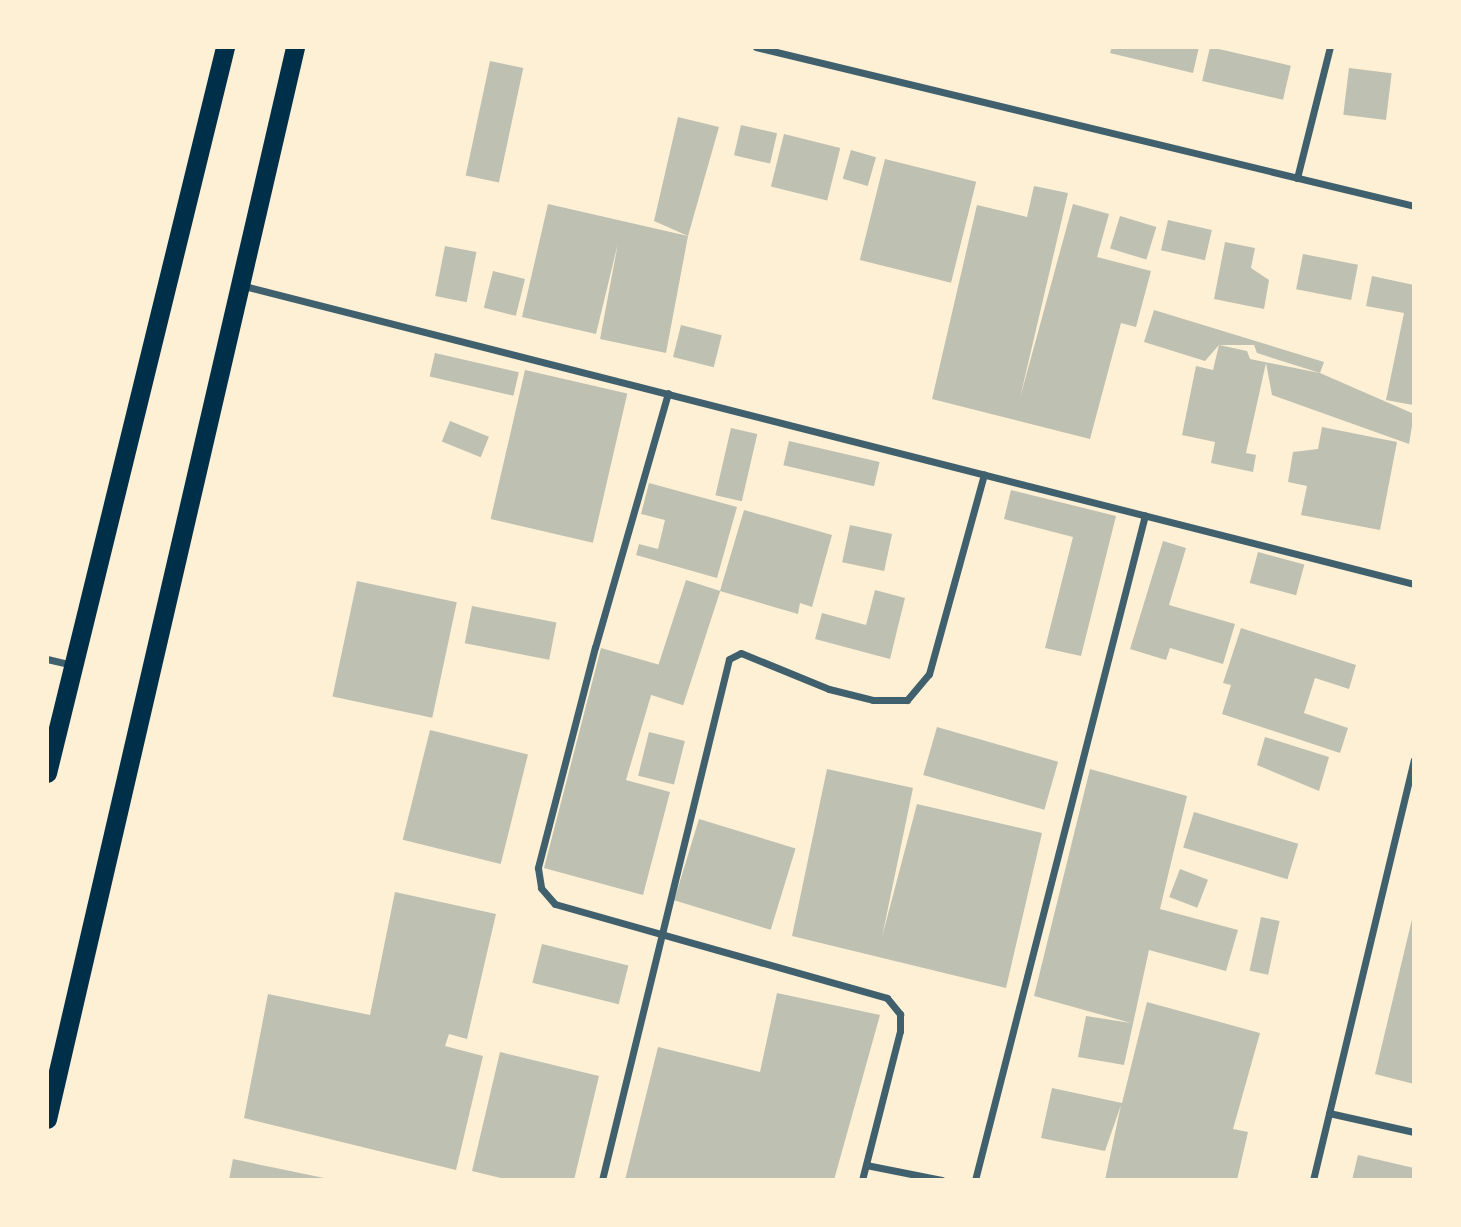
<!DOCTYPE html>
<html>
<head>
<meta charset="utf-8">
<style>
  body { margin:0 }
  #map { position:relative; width:1461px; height:1227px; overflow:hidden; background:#fdf0d5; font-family:Helvetica,sans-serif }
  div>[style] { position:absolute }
  .building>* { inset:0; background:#bec0b2; transform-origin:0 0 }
  .minor>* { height:7px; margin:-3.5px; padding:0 3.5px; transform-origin:3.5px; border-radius:3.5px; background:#3f606c }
  .trunk>* { height:19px; margin:-9.5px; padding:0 9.5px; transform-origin:9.5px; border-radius:9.5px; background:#003049 }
  span { translate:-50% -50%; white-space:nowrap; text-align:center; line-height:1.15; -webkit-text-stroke:5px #fdf0d5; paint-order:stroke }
  .frame { position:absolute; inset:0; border:49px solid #fdf0d5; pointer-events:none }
</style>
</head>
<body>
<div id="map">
  <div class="building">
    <div style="clip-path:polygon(1112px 47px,1199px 47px,1193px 73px,1110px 53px)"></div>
    <div style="left:1210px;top:47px;width:83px;height:35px;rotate:13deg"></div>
    <div style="left:490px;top:61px;width:34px;height:117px;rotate:12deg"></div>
    <div style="left:1349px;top:68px;width:43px;height:47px;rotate:7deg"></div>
    <div style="clip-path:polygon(678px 117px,719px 127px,688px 236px,654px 221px)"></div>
    <div style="left:741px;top:125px;width:37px;height:31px;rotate:13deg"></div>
    <div style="left:784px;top:134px;width:58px;height:54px;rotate:14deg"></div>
    <div style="left:851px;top:150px;width:26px;height:30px;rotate:16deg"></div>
    <div style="left:885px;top:159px;width:94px;height:104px;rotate:14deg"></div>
    <div style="clip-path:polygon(1034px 186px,1068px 193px,1020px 398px,1073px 204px,1109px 214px,1097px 257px,1151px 271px,1136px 327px,1121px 323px,1090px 439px,932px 399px,977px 205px,1027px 217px)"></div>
    <div style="clip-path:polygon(548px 204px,688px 236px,666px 353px,600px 339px,618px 243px,596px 334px,522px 317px)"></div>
    <div style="left:1120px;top:216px;width:38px;height:34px;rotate:17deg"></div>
    <div style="left:1168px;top:220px;width:45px;height:31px;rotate:13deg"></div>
    <div style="clip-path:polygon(1225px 242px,1255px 248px,1251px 268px,1269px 280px,1264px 309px,1214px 299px)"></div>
    <div style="left:445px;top:246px;width:32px;height:51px;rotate:11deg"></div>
    <div style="left:1303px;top:254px;width:56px;height:36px;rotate:11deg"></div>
    <div style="left:493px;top:271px;width:33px;height:38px;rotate:14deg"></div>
    <div style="clip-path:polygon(1372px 276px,1414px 285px,1413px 405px,1386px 400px,1404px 313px,1366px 306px)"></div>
    <div style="clip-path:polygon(1154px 310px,1324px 362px,1320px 373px,1257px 353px,1254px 345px,1219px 345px,1205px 361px,1144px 342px)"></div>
    <div style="left:681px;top:325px;width:42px;height:33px;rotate:14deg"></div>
    <div style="clip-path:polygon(1219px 345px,1247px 351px,1250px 359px,1320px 373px,1414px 414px,1409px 444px,1272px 395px,1266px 363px,1246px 453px,1256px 455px,1253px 472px,1211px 463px,1215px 442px,1182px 435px,1196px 366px,1213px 370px)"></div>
    <div style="left:435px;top:353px;width:86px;height:24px;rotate:13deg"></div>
    <div style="left:525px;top:370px;width:105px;height:153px;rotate:13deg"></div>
    <div style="left:450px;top:421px;width:42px;height:22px;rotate:22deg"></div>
    <div style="clip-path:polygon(1322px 427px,1397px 442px,1380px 530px,1301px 515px,1307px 486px,1288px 482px,1293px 452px,1318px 449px)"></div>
    <div style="left:731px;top:428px;width:27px;height:69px;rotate:13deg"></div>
    <div style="left:789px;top:441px;width:93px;height:25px;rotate:13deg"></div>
    <div style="clip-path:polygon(649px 483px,737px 507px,717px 578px,636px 555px,639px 544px,658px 549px,665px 520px,641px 514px)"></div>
    <div style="clip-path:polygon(1011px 490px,1116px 516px,1081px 656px,1045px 648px,1073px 537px,1004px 519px)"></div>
    <div style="clip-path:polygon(744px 510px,832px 535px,812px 607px,800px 603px,798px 614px,720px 591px)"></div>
    <div style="left:850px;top:525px;width:43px;height:38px;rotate:12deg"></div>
    <div style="clip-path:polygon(1163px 541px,1186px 548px,1169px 605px,1235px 624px,1223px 664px,1170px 648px,1166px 660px,1130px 649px)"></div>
    <div style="left:1258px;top:552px;width:48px;height:32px;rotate:15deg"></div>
    <div style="left:686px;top:580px;width:36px;height:120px;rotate:18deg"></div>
    <div style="left:357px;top:581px;width:102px;height:118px;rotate:12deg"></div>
    <div style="clip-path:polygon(875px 590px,905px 598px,890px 659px,815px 639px,822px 613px,866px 625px)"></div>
    <div style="left:472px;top:606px;width:86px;height:38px;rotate:11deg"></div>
    <div style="clip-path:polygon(1241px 628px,1356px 665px,1349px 689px,1315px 678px,1304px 713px,1348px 728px,1340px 753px,1222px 714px,1231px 685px,1223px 683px)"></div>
    <div style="clip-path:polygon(601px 648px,660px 665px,626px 780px,670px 792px,643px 895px,544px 868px)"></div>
    <div style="left:937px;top:727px;width:126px;height:50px;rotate:16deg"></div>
    <div style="left:430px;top:730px;width:101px;height:113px;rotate:14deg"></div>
    <div style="left:649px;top:732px;width:37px;height:45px;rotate:14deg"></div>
    <div style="clip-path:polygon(1265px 737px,1329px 757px,1319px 791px,1257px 765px)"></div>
    <div style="clip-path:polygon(827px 769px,913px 788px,882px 937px,917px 804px,1042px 833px,1006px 988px,792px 936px)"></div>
    <div style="clip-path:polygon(1090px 769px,1187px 796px,1160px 909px,1238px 930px,1226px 971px,1149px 950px,1124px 1065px,1078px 1057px,1086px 1016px,1131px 1023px,1034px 996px)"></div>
    <div style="left:1194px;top:812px;width:109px;height:37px;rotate:17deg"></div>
    <div style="left:699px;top:819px;width:101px;height:85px;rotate:17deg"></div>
    <div style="left:1180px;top:869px;width:30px;height:30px;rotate:21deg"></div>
    <div style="clip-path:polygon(395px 892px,496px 914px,467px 1039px,449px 1034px,445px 1046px,483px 1056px,456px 1170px,244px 1118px,268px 994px,370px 1015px)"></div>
    <div style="clip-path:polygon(1413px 915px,1414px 915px,1414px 1084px,1375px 1074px)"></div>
    <div style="left:1261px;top:917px;width:19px;height:55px;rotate:12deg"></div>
    <div style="left:542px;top:944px;width:89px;height:40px;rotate:14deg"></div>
    <div style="clip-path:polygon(777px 993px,880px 1015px,834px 1180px,625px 1180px,658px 1047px,760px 1072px)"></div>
    <div style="clip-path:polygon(1147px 1002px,1260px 1033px,1233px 1129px,1248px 1132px,1237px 1180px,1105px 1180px,1121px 1105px,1105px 1151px,1041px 1138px,1052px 1088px,1122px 1103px)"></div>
    <div style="clip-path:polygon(500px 1052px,599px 1076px,574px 1180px,509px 1180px,472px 1171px)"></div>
    <div style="clip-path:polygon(1358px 1155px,1414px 1168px,1414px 1180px,1352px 1180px)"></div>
    <div style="clip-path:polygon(233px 1159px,329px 1179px,329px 1180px,229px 1180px)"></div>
  </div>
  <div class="minor">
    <div style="left:756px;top:47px;width:677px;rotate:13.58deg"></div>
    <div style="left:1297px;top:178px;width:135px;rotate:-75.9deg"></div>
    <div style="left:240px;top:285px;width:1211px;rotate:14.29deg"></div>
    <div style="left:668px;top:393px;width:264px;rotate:106deg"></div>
    <div style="left:595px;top:647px;width:228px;rotate:104.5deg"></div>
    <div style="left:538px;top:868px;width:20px;rotate:81deg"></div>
    <div style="left:541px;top:888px;width:21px;rotate:49deg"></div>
    <div style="left:555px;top:904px;width:345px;rotate:15.8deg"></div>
    <div style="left:887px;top:998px;width:21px;rotate:51deg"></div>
    <div style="left:900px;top:1014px;width:17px;rotate:90deg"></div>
    <div style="left:900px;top:1031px;width:154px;rotate:104.3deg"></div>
    <div style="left:47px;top:659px;width:27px;rotate:13deg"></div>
    <div style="left:1329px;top:1113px;width:87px;rotate:12.6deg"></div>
    <div style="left:866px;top:1165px;width:77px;rotate:11.2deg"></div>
    <div style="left:602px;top:1180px;width:536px;rotate:-76.3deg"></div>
    <div style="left:729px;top:659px;width:13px;rotate:-27deg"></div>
    <div style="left:741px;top:653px;width:95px;rotate:22.2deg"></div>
    <div style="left:829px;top:689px;width:45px;rotate:14deg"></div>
    <div style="left:873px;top:700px;width:34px"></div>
    <div style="left:907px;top:700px;width:34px;rotate:-50deg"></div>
    <div style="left:929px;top:674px;width:207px;rotate:-74.6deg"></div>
    <div style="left:975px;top:1180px;width:686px;rotate:-75.66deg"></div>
    <div style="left:1313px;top:1180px;width:432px;rotate:-76.5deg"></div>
  </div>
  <div class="trunk">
    <div style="left:47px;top:773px;width:748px;rotate:-76.22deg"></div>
    <div style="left:47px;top:1119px;width:1100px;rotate:-76.97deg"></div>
  </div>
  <div class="frame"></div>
</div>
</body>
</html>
